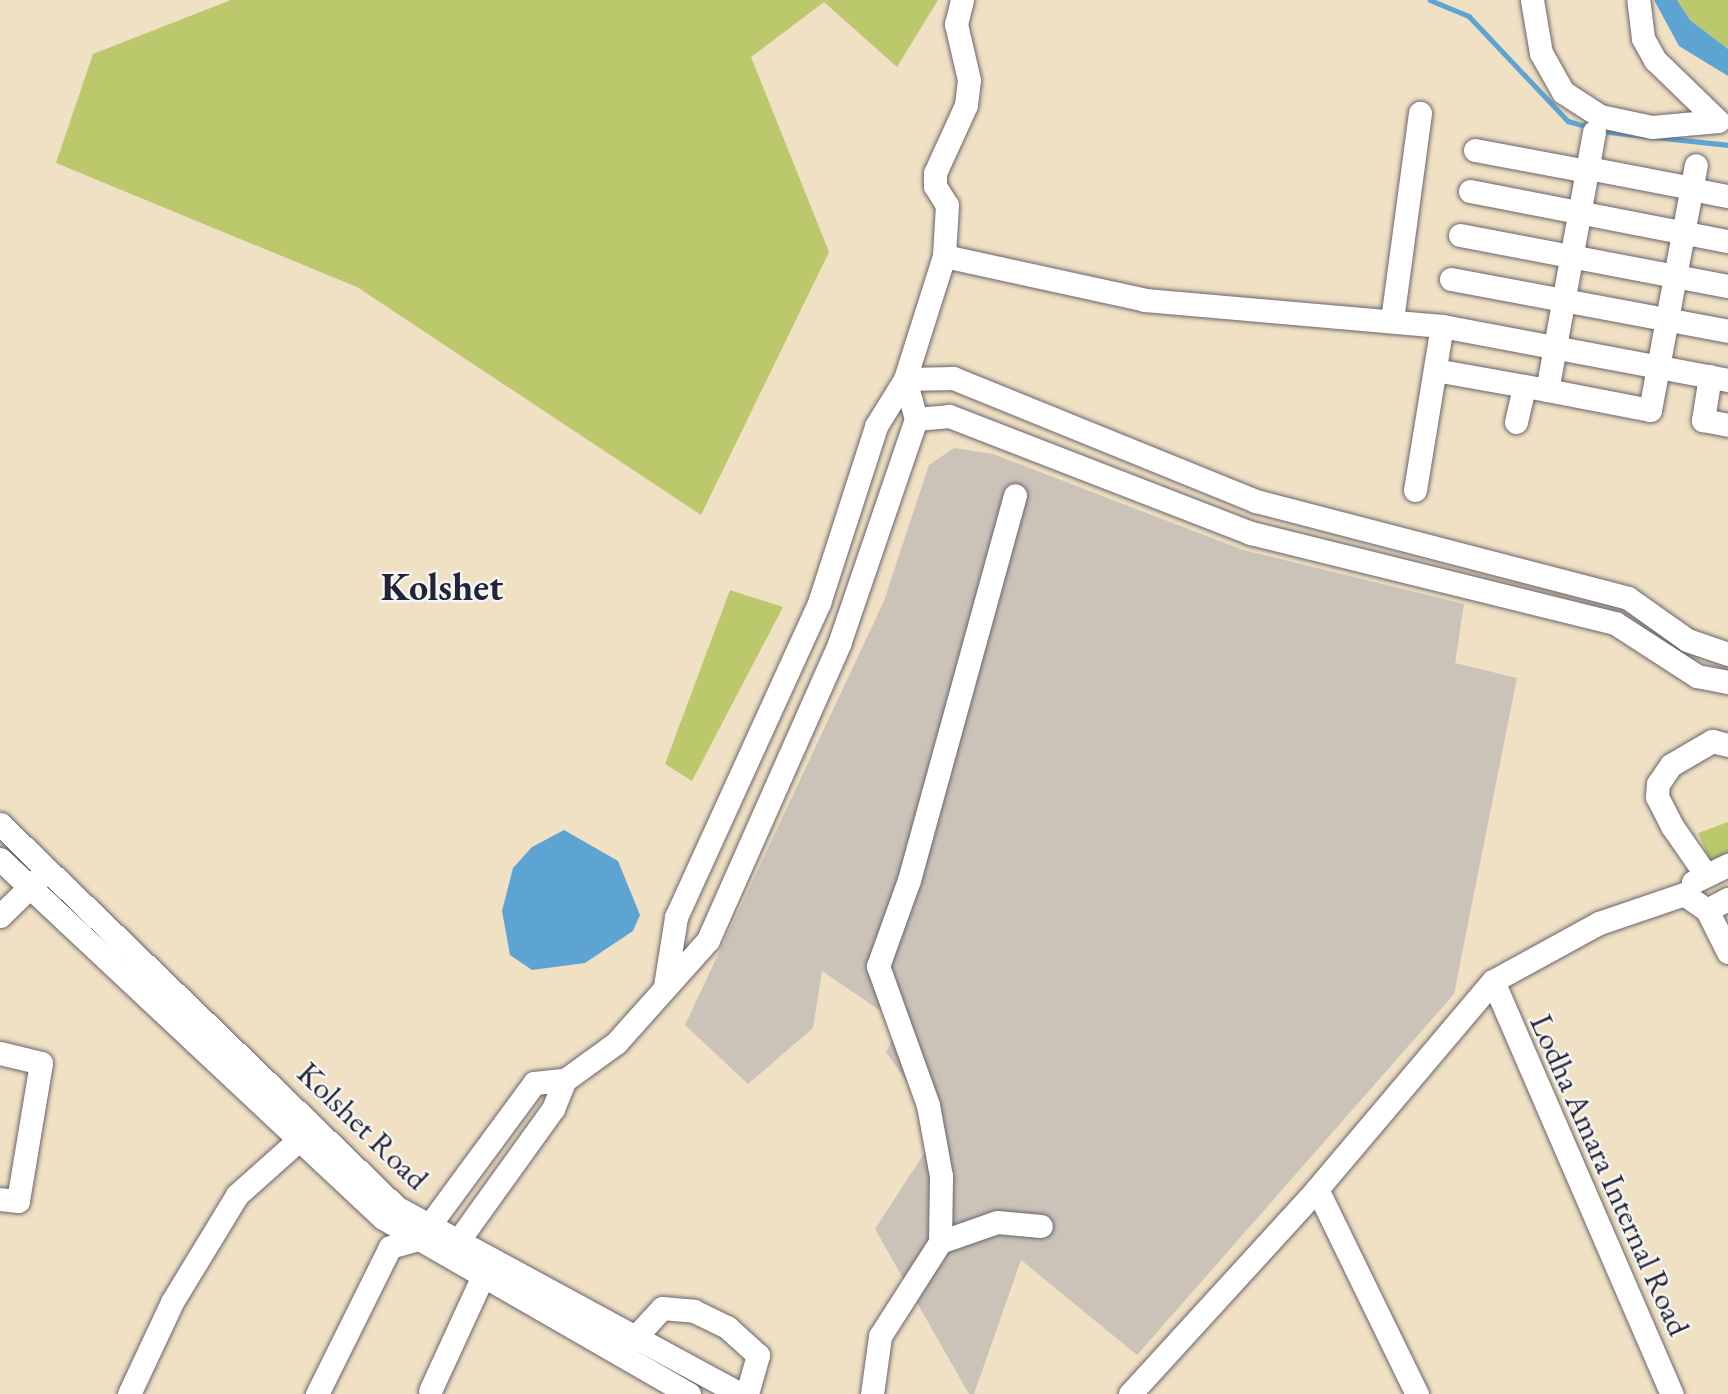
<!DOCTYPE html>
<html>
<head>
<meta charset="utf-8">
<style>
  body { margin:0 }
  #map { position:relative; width:1728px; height:1394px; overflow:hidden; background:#f0e0c4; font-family:"EB Garamond",serif }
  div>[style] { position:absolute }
  .industrial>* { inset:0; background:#cbc3b8 }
  .green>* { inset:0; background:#bbc96c }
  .water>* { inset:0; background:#5da4d3 }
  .stream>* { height:4.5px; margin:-2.25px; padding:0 2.25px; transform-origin:2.25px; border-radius:2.25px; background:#5da4d3 }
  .roads { filter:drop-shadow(0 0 2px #6a646b) drop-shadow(0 0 2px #6a646b) }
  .minor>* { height:23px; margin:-11.5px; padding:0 11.5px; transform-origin:11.5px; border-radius:11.5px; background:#fff }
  span { translate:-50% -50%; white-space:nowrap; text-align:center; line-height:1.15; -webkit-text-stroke:5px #f6f6f2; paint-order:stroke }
  .street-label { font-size:32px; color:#22223b }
  .district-label { font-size:38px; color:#22223b; font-weight:700 }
</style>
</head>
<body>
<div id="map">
  <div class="industrial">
    <div style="clip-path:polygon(954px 448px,993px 454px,1243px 550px,1464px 604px,1455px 663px,1517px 678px,1454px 994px,1137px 1355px,1021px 1260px,974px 1394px,969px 1394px,875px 1229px,940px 1129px,886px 1052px,900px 1024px,822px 971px,813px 1028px,748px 1084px,685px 1025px,884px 601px,929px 465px)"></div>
  </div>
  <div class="green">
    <div style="clip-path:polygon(231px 0,938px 0,897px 67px,824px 2px,751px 57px,829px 252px,701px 515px,357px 287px,56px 163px,93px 54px)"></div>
    <div style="clip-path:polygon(1677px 0,1728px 0,1728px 49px,1690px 20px)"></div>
    <div style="clip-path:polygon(730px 590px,783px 607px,692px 781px,665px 764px)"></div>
    <div style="clip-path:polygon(1728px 822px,1728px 853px,1710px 860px,1698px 833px)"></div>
  </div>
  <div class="water">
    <div style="clip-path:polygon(1654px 0,1677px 0,1690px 20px,1728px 49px,1728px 76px,1679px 46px)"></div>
    <div style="clip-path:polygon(564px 830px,618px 861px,640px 915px,633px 931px,585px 963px,532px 970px,510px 955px,502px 911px,513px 868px,532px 847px)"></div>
  </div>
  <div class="stream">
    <div style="left:1430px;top:0;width:42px;rotate:22.3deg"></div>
    <div style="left:1469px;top:16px;width:144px;rotate:46.7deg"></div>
    <div style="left:1568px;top:121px;width:22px;rotate:16deg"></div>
    <div style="left:1600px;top:131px;width:129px;rotate:6.2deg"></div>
  </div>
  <div class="roads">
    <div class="minor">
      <div style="left:962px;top:0;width:25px;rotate:104deg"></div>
      <div style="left:956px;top:24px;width:57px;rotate:76.9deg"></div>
      <div style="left:969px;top:80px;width:25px;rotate:97deg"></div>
      <div style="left:966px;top:105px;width:75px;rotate:114.5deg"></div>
      <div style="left:935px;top:173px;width:13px;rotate:90deg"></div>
      <div style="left:935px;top:186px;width:22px;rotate:58deg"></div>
      <div style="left:947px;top:205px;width:51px;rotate:93.4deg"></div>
      <div style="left:944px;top:256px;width:206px;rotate:12.3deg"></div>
      <div style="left:1145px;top:300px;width:298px;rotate:5deg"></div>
      <div style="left:1442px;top:326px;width:291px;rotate:10.7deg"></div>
      <div style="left:1532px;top:0;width:54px;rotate:80.4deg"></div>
      <div style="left:1541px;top:53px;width:45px;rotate:60.6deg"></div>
      <div style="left:1563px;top:92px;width:44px;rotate:33deg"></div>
      <div style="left:1600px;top:116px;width:53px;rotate:11.9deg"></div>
      <div style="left:1652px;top:127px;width:66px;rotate:-5.2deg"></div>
      <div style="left:1718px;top:121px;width:88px;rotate:-135.9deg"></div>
      <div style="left:1655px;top:60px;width:25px;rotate:-119deg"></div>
      <div style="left:1643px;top:38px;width:38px;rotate:-97deg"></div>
      <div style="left:1594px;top:132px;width:262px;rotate:100.3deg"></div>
      <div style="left:1547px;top:390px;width:105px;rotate:11deg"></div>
      <div style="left:1650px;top:410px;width:249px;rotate:-79.4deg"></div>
      <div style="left:1475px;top:150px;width:114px;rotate:10.6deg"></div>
      <div style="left:1588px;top:168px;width:106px;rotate:10.9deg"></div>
      <div style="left:1691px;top:189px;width:38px;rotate:11deg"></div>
      <div style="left:1470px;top:191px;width:263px;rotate:11deg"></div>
      <div style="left:1460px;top:235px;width:273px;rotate:10.8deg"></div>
      <div style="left:1451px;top:279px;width:282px;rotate:10.6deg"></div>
      <div style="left:1392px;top:320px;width:209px;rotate:-82.3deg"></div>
      <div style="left:1435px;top:370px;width:114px;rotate:10.1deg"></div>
      <div style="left:1710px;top:376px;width:45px;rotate:99deg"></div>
      <div style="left:1703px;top:420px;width:25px;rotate:11deg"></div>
      <div style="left:916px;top:419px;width:41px;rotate:-105.4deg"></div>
      <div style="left:905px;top:379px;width:129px;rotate:-72.4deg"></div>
      <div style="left:1516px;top:422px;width:37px;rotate:-77deg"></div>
      <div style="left:1415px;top:490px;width:166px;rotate:-80.7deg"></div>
      <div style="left:0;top:824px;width:551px;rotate:44.04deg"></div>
      <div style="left:396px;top:1207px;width:392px;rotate:28.5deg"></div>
      <div style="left:0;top:859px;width:525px;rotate:43.15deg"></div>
      <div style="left:383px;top:1218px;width:353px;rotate:29.9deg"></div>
      <div style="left:1706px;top:875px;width:60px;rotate:-124.8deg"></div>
      <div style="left:1672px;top:826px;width:33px;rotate:-117deg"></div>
      <div style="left:1657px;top:797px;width:13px;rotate:-86deg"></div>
      <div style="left:1658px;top:784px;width:23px;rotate:-56deg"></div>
      <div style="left:1671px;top:765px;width:48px;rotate:-30.3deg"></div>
      <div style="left:1712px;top:741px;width:16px;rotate:14deg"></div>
      <div style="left:1693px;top:882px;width:39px;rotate:-26deg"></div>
      <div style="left:1707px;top:910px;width:24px;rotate:-28deg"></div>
      <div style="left:0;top:916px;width:54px;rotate:-44.3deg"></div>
      <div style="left:1493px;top:981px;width:450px;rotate:66.6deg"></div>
      <div style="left:665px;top:986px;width:70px;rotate:-80.9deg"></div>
      <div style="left:676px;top:917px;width:345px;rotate:-65.5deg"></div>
      <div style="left:819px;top:603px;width:186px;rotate:-72.1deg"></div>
      <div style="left:876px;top:426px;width:55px;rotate:-58.3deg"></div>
      <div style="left:905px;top:379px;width:48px;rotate:-1.2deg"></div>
      <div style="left:953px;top:378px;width:327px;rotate:22.1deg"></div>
      <div style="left:1256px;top:501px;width:384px;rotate:14.6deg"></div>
      <div style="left:1628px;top:598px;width:72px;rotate:35.4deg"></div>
      <div style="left:1687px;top:640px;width:43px;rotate:18.9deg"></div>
      <div style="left:0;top:1053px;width:42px;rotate:13.7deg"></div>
      <div style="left:41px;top:1063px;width:140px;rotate:99.5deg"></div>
      <div style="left:18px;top:1201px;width:18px;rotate:-174deg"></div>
      <div style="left:1317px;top:1189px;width:228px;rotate:64deg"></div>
      <div style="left:458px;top:1241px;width:163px;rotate:-54.3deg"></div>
      <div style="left:553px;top:1109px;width:31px;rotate:-68deg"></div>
      <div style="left:940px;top:1242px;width:66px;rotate:-89.1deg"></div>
      <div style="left:941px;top:1176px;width:72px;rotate:-100.4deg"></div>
      <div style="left:928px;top:1105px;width:148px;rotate:-109.8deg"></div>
      <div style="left:878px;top:966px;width:91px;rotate:-70.2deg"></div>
      <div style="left:909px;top:880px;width:399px;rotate:-74.6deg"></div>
      <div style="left:628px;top:1345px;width:50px;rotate:-47.4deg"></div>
      <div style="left:662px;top:1308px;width:32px;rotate:5deg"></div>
      <div style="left:694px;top:1311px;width:37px;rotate:26deg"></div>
      <div style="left:727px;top:1327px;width:42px;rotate:42.1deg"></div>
      <div style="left:758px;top:1355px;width:41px;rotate:105.8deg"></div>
      <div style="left:430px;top:1391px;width:124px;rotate:-65.3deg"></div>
      <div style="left:129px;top:1394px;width:102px;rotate:-64.9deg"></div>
      <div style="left:172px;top:1302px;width:125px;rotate:-58.7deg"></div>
      <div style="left:237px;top:1195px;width:102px;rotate:-41.8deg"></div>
      <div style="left:317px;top:1394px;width:164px;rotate:-63.6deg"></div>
      <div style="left:390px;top:1247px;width:26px;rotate:-16deg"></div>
      <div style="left:415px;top:1240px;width:18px;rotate:-45deg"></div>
      <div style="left:428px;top:1227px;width:179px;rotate:-53.6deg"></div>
      <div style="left:534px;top:1083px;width:31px;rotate:-6deg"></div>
      <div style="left:565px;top:1080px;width:63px;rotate:-36deg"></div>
      <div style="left:616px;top:1043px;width:138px;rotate:-48.2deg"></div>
      <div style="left:708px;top:940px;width:324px;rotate:-66.1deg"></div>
      <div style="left:839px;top:644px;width:238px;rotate:-71.1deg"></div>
      <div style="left:916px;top:419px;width:33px;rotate:-5deg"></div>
      <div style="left:949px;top:416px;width:324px;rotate:21.2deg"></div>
      <div style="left:1251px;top:533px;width:375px;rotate:13.9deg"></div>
      <div style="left:1615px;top:623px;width:98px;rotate:32.9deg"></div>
      <div style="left:1697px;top:676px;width:32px;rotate:11deg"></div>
      <div style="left:872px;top:1394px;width:59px;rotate:-82.1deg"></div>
      <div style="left:880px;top:1336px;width:112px;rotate:-57.4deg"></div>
      <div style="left:940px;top:1242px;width:60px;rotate:-19.3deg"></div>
      <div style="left:997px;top:1222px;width:44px;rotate:5.2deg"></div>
      <div style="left:1130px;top:1394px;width:277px;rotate:-47.6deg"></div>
      <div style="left:1317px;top:1189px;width:272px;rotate:-49.8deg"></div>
      <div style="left:1493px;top:981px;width:121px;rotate:-28.7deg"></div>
      <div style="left:1599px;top:923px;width:90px;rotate:-18.8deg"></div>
      <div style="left:1684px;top:894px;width:28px;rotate:35deg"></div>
      <div style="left:1707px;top:910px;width:47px;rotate:63.4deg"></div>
    </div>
  </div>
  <div class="street-label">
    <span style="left:363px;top:1126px;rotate:44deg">Kolshet Road</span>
    <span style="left:1610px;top:1175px;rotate:66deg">Lodha Amara Internal Road</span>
  </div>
  <div class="district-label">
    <span style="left:442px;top:587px">Kolshet</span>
  </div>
</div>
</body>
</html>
